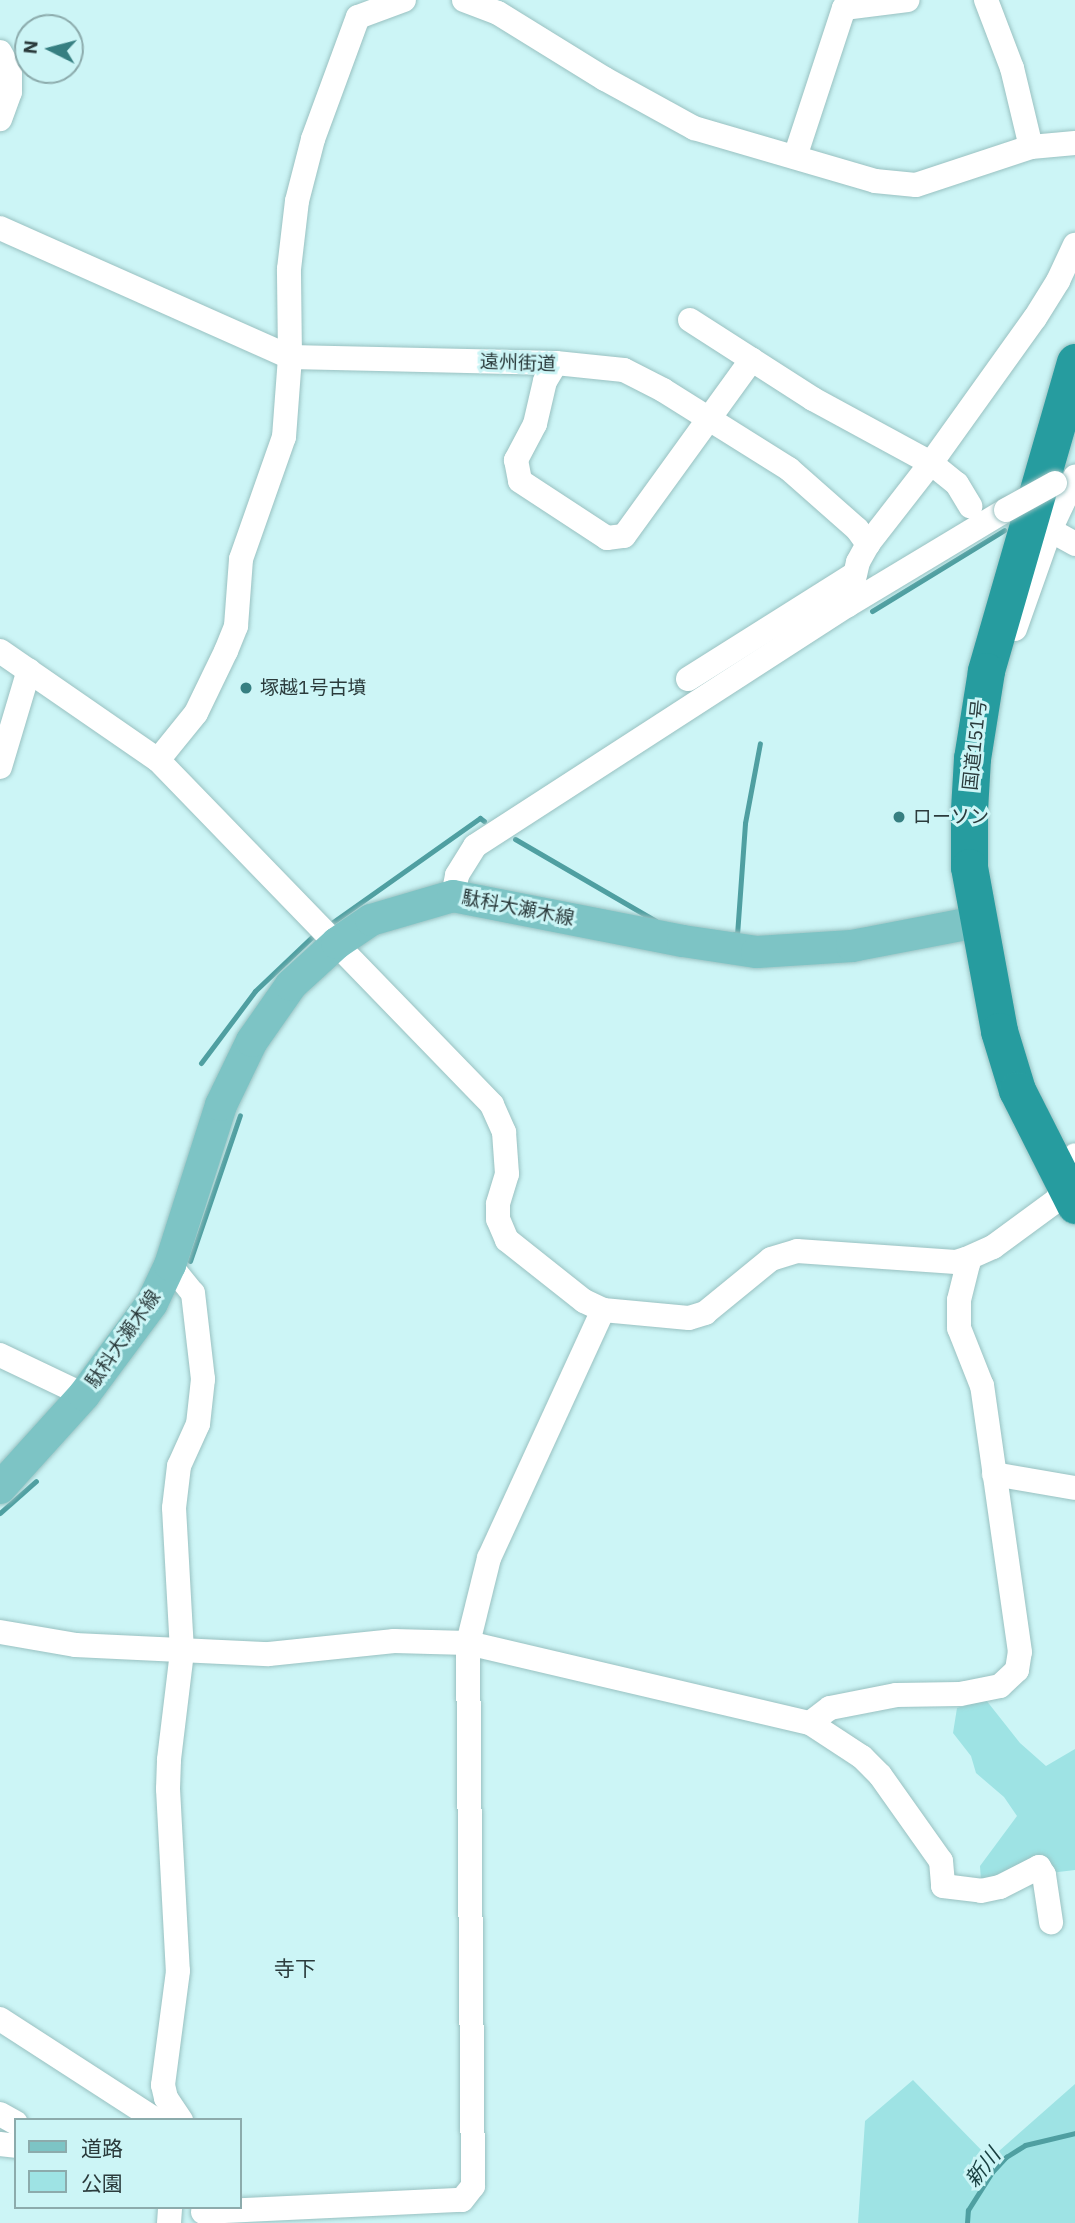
<!DOCTYPE html>
<html>
<head>
<meta charset="utf-8">
<style>
  body { margin:0 }
  #map { position:relative; width:1075px; height:2223px; overflow:hidden; background:#ccf5f6; font-family:"IBM Plex Sans","Noto Sans JP",sans-serif }
  div>[style] { position:absolute }
  .green>* { inset:0; background:#9ee3e4 }
  .stream>* { height:5px; margin:-2.5px; padding:0 2.5px; transform-origin:2.5px; border-radius:2.5px; background:#4f9fa1 }
  .roads { filter:drop-shadow(0 0 2px #99c1c1) drop-shadow(0 0 2px #99c1c1) }
  .minor>* { height:24px; margin:-12px; padding:0 12px; transform-origin:12px; border-radius:12px; background:#fff }
  .major>* { height:32px; margin:-16px; padding:0 16px; transform-origin:16px; border-radius:16px; background:#7dc4c5 }
  .highway>* { height:37px; margin:-18.5px; padding:0 18.5px; transform-origin:18.5px; border-radius:18.5px; background:#269c9f }
  .bridges { filter:drop-shadow(0 0 2px #99c1c1) drop-shadow(0 0 2px #99c1c1) }
  .minor-bridge>* { height:24px; margin:-12px; padding:0 12px; transform-origin:12px; border-radius:12px; background:#fff }
  .dots>* { width:19px; height:19px; translate:-50% -50%; box-sizing:border-box; border:4px solid #ccf5f6; border-radius:50% }
  span { translate:-50% -50%; white-space:nowrap; text-align:center; line-height:1.15; -webkit-text-stroke:6px #ccf5f6; paint-order:stroke }
  .street-label { font-size:19px; color:#2b3b3c }
  .poi-label { font-size:19px; color:#2b3b3c }
  .left { translate:0 -50%; text-align:left }
  .neighbourhood-label { font-size:21px; color:#2b3b3c }
  .water-label { font-size:21px; color:#194041; font-style:italic }
  .legend { position:absolute; left:14px; top:2118px; width:228px; height:91px; box-sizing:border-box; background:#ccf5f6; border:2px solid #8cabac; margin:0; padding:9px 12px; list-style:none; font-size:21px; color:#2b3b3c }
  .legend li { display:flex; align-items:center; gap:14px; height:35px }
  .legend b { width:35px; border:2px solid #8cabac }
  .north { position:absolute; left:14px; top:14px; width:70px; height:70px; box-sizing:border-box; background:#ccf5f6; border:2px solid #8cabac; border-radius:50%; rotate:276deg; font-size:19px; font-weight:700; line-height:28px; text-align:center; color:#2b3b3c }
  .north::after { content:''; display:block; margin:auto; width:24px; height:32px; background:#367f81; clip-path:polygon(50% 0,100% 100%,50% 72%,0 100%) }
</style>
</head>
<body>
<div id="map">
  <div class="green">
    <div style="clip-path:polygon(986px 1700px,1020px 1743px,1046px 1766px,1075px 1749px,1075px 1870px,981px 1881px,980px 1866px,1017px 1816px,1004px 1797px,976px 1773px,971px 1756px,953px 1733px,957px 1708px)"></div>
    <div style="clip-path:polygon(913px 2080px,990px 2159px,1075px 2084px,1075px 2223px,858px 2223px,865px 2121px)"></div>
  </div>
  <div class="stream">
    <div style="left:872px;top:611px;width:155px;rotate:-31.5deg"></div>
    <div style="left:515px;top:839px;width:163px;rotate:30.2deg"></div>
    <div style="left:333px;top:922px;width:180px;rotate:-35.3deg"></div>
    <div style="left:480px;top:818px;width:5px;rotate:37deg"></div>
    <div style="left:734px;top:934px;width:3px;rotate:18deg"></div>
    <div style="left:737px;top:935px;width:112px;rotate:-85.9deg"></div>
    <div style="left:745px;top:823px;width:81px;rotate:-79.4deg"></div>
    <div style="left:201px;top:1063px;width:90px;rotate:-53.1deg"></div>
    <div style="left:255px;top:991px;width:79px;rotate:-43.5deg"></div>
    <div style="left:190px;top:1261px;width:154px;rotate:-71.1deg"></div>
    <div style="left:0;top:1513px;width:48px;rotate:-41.6deg"></div>
    <div style="left:967px;top:2223px;width:13px;rotate:-86deg"></div>
    <div style="left:968px;top:2210px;width:45px;rotate:-57.7deg"></div>
    <div style="left:992px;top:2172px;width:21px;rotate:-47deg"></div>
    <div style="left:1006px;top:2157px;width:22px;rotate:-32deg"></div>
    <div style="left:1025px;top:2145px;width:51px;rotate:-13.5deg"></div>
  </div>
  <div class="roads">
    <div class="minor">
      <div style="left:464px;top:0;width:36px;rotate:21deg"></div>
      <div style="left:498px;top:13px;width:126px;rotate:31.7deg"></div>
      <div style="left:605px;top:79px;width:102px;rotate:28.8deg"></div>
      <div style="left:694px;top:128px;width:189px;rotate:16.3deg"></div>
      <div style="left:875px;top:181px;width:41px;rotate:5.6deg"></div>
      <div style="left:916px;top:185px;width:121px;rotate:-18.3deg"></div>
      <div style="left:1031px;top:147px;width:44px;rotate:-5.2deg"></div>
      <div style="left:986px;top:0;width:73px;rotate:69.1deg"></div>
      <div style="left:1012px;top:68px;width:81px;rotate:76.5deg"></div>
      <div style="left:0;top:52px;width:21px;rotate:61deg"></div>
      <div style="left:10px;top:70px;width:22px;rotate:90deg"></div>
      <div style="left:10px;top:92px;width:29px;rotate:110deg"></div>
      <div style="left:795px;top:157px;width:157px;rotate:-71.8deg"></div>
      <div style="left:844px;top:8px;width:64px;rotate:-7.1deg"></div>
      <div style="left:0;top:228px;width:317px;rotate:24deg"></div>
      <div style="left:290px;top:357px;width:266px;rotate:1.3deg"></div>
      <div style="left:556px;top:363px;width:68px;rotate:5.9deg"></div>
      <div style="left:624px;top:370px;width:44px;rotate:27.1deg"></div>
      <div style="left:663px;top:390px;width:149px;rotate:32.1deg"></div>
      <div style="left:789px;top:469px;width:91px;rotate:41.4deg"></div>
      <div style="left:857px;top:529px;width:19px;rotate:54deg"></div>
      <div style="left:690px;top:320px;width:146px;rotate:32.7deg"></div>
      <div style="left:813px;top:399px;width:134px;rotate:28.5deg"></div>
      <div style="left:931px;top:463px;width:33px;rotate:39deg"></div>
      <div style="left:957px;top:484px;width:26px;rotate:59deg"></div>
      <div style="left:556px;top:363px;width:21px;rotate:121deg"></div>
      <div style="left:545px;top:381px;width:44px;rotate:103.1deg"></div>
      <div style="left:535px;top:424px;width:41px;rotate:117.8deg"></div>
      <div style="left:516px;top:460px;width:21px;rotate:79deg"></div>
      <div style="left:520px;top:481px;width:104px;rotate:33.2deg"></div>
      <div style="left:607px;top:538px;width:17px;rotate:-7deg"></div>
      <div style="left:624px;top:536px;width:218px;rotate:-54.1deg"></div>
      <div style="left:1050px;top:530px;width:29px;rotate:29deg"></div>
      <div style="left:848px;top:605px;width:44px;rotate:-76.9deg"></div>
      <div style="left:858px;top:562px;width:21px;rotate:-61deg"></div>
      <div style="left:868px;top:544px;width:103px;rotate:-52.1deg"></div>
      <div style="left:931px;top:463px;width:178px;rotate:-54.4deg"></div>
      <div style="left:1035px;top:318px;width:44px;rotate:-58.1deg"></div>
      <div style="left:1058px;top:281px;width:40px;rotate:-65deg"></div>
      <div style="left:1015px;top:629px;width:105px;rotate:-70.5deg"></div>
      <div style="left:1050px;top:530px;width:59px;rotate:-64.7deg"></div>
      <div style="left:0;top:651px;width:192px;rotate:34.6deg"></div>
      <div style="left:158px;top:760px;width:480px;rotate:45.9deg"></div>
      <div style="left:492px;top:1105px;width:30px;rotate:66deg"></div>
      <div style="left:504px;top:1132px;width:42px;rotate:85.9deg"></div>
      <div style="left:507px;top:1174px;width:31px;rotate:107deg"></div>
      <div style="left:498px;top:1204px;width:15px;rotate:90deg"></div>
      <div style="left:498px;top:1219px;width:23px;rotate:67deg"></div>
      <div style="left:507px;top:1240px;width:98px;rotate:38.4deg"></div>
      <div style="left:584px;top:1301px;width:21px;rotate:25deg"></div>
      <div style="left:603px;top:1310px;width:86px;rotate:5.3deg"></div>
      <div style="left:689px;top:1318px;width:17px;rotate:-17deg"></div>
      <div style="left:705px;top:1313px;width:85px;rotate:-39.3deg"></div>
      <div style="left:771px;top:1259px;width:27px;rotate:-17deg"></div>
      <div style="left:797px;top:1251px;width:159px;rotate:4deg"></div>
      <div style="left:956px;top:1262px;width:10px;rotate:-17deg"></div>
      <div style="left:966px;top:1259px;width:30px;rotate:-24deg"></div>
      <div style="left:993px;top:1247px;width:79px;rotate:-36.3deg"></div>
      <div style="left:1057px;top:1200px;width:48px;rotate:-68.2deg"></div>
      <div style="left:688px;top:679px;width:197px;rotate:-32.2deg"></div>
      <div style="left:158px;top:760px;width:60px;rotate:-51deg"></div>
      <div style="left:196px;top:713px;width:69px;rotate:-64.2deg"></div>
      <div style="left:226px;top:651px;width:27px;rotate:-68deg"></div>
      <div style="left:236px;top:626px;width:67px;rotate:-85.7deg"></div>
      <div style="left:241px;top:559px;width:129px;rotate:-70.6deg"></div>
      <div style="left:284px;top:437px;width:80px;rotate:-85.7deg"></div>
      <div style="left:290px;top:357px;width:88px;rotate:-90.7deg"></div>
      <div style="left:289px;top:269px;width:68px;rotate:-83.3deg"></div>
      <div style="left:297px;top:201px;width:64px;rotate:-75.5deg"></div>
      <div style="left:313px;top:139px;width:130px;rotate:-69.8deg"></div>
      <div style="left:358px;top:17px;width:49px;rotate:-20.3deg"></div>
      <div style="left:0;top:767px;width:101px;rotate:-73.4deg"></div>
      <div style="left:453px;top:896px;width:21px;rotate:-79deg"></div>
      <div style="left:457px;top:875px;width:34px;rotate:-58deg"></div>
      <div style="left:475px;top:846px;width:444px;rotate:-32.9deg"></div>
      <div style="left:848px;top:605px;width:184px;rotate:-31deg"></div>
      <div style="left:170px;top:1265px;width:36px;rotate:51deg"></div>
      <div style="left:193px;top:1293px;width:87px;rotate:83.4deg"></div>
      <div style="left:203px;top:1379px;width:45px;rotate:96.3deg"></div>
      <div style="left:198px;top:1424px;width:46px;rotate:114.3deg"></div>
      <div style="left:179px;top:1466px;width:42px;rotate:96.8deg"></div>
      <div style="left:174px;top:1508px;width:144px;rotate:86.8deg"></div>
      <div style="left:182px;top:1652px;width:109px;rotate:96.9deg"></div>
      <div style="left:169px;top:1760px;width:29px;rotate:92deg"></div>
      <div style="left:168px;top:1789px;width:182px;rotate:86.9deg"></div>
      <div style="left:178px;top:1971px;width:115px;rotate:97.5deg"></div>
      <div style="left:163px;top:2085px;width:13px;rotate:77deg"></div>
      <div style="left:166px;top:2098px;width:27px;rotate:56deg"></div>
      <div style="left:0;top:1355px;width:93px;rotate:25.5deg"></div>
      <div style="left:994px;top:1474px;width:82px;rotate:9.8deg"></div>
      <div style="left:0;top:1632px;width:76px;rotate:9.8deg"></div>
      <div style="left:75px;top:1645px;width:194px;rotate:2.7deg"></div>
      <div style="left:269px;top:1654px;width:126px;rotate:-5.9deg"></div>
      <div style="left:394px;top:1641px;width:74px;rotate:1.5deg"></div>
      <div style="left:468px;top:1643px;width:351px;rotate:13.2deg"></div>
      <div style="left:810px;top:1723px;width:25px;rotate:-37deg"></div>
      <div style="left:830px;top:1708px;width:67px;rotate:-11.1deg"></div>
      <div style="left:896px;top:1695px;width:64px;rotate:-0.9deg"></div>
      <div style="left:960px;top:1694px;width:41px;rotate:-11.3deg"></div>
      <div style="left:1000px;top:1686px;width:23px;rotate:-43deg"></div>
      <div style="left:1017px;top:1670px;width:18px;rotate:-81deg"></div>
      <div style="left:1020px;top:1652px;width:269px;rotate:-98.1deg"></div>
      <div style="left:982px;top:1386px;width:62px;rotate:-111.6deg"></div>
      <div style="left:959px;top:1328px;width:28px;rotate:-90deg"></div>
      <div style="left:959px;top:1300px;width:37px;rotate:-76deg"></div>
      <div style="left:968px;top:1264px;width:5px;rotate:-112deg"></div>
      <div style="left:810px;top:1723px;width:62px;rotate:33.2deg"></div>
      <div style="left:862px;top:1757px;width:25px;rotate:45deg"></div>
      <div style="left:880px;top:1775px;width:105px;rotate:54.7deg"></div>
      <div style="left:941px;top:1861px;width:25px;rotate:85deg"></div>
      <div style="left:943px;top:1886px;width:38px;rotate:7deg"></div>
      <div style="left:981px;top:1891px;width:19px;rotate:-12deg"></div>
      <div style="left:1000px;top:1887px;width:44px;rotate:-27.1deg"></div>
      <div style="left:1039px;top:1867px;width:9px;rotate:58deg"></div>
      <div style="left:1044px;top:1875px;width:48px;rotate:81.5deg"></div>
      <div style="left:0;top:2019px;width:186px;rotate:32.9deg"></div>
      <div style="left:0;top:2114px;width:18px;rotate:29deg"></div>
      <div style="left:0;top:2144px;width:16px;rotate:7deg"></div>
      <div style="left:203px;top:2212px;width:259px;rotate:-2.7deg"></div>
      <div style="left:462px;top:2200px;width:18px;rotate:-52deg"></div>
      <div style="left:473px;top:2186px;width:543px;rotate:-90.53deg"></div>
      <div style="left:468px;top:1643px;width:88px;rotate:-76.1deg"></div>
      <div style="left:489px;top:1558px;width:273px;rotate:-65.3deg"></div>
      <div style="left:169px;top:2223px;width:16px;rotate:-86deg"></div>
    </div>
    <div class="major">
      <div style="left:0;top:1488px;width:125px;rotate:-47.9deg"></div>
      <div style="left:84px;top:1395px;width:114px;rotate:-53.5deg"></div>
      <div style="left:152px;top:1303px;width:42px;rotate:-64.7deg"></div>
      <div style="left:170px;top:1265px;width:168px;rotate:-72.3deg"></div>
      <div style="left:221px;top:1105px;width:71px;rotate:-64.2deg"></div>
      <div style="left:252px;top:1041px;width:68px;rotate:-55.1deg"></div>
      <div style="left:291px;top:985px;width:62px;rotate:-42.4deg"></div>
      <div style="left:337px;top:943px;width:41px;rotate:-34.1deg"></div>
      <div style="left:371px;top:920px;width:85px;rotate:-16.3deg"></div>
      <div style="left:453px;top:896px;width:234px;rotate:11.1deg"></div>
      <div style="left:683px;top:941px;width:75px;rotate:8.5deg"></div>
      <div style="left:757px;top:952px;width:95px;rotate:-3.6deg"></div>
      <div style="left:852px;top:946px;width:127px;rotate:-10.9deg"></div>
    </div>
    <div class="highway">
      <div style="left:1075px;top:362px;width:322px;rotate:106.1deg"></div>
      <div style="left:986px;top:671px;width:88px;rotate:99.1deg"></div>
      <div style="left:972px;top:758px;width:52px;rotate:93.3deg"></div>
      <div style="left:969px;top:810px;width:57px;rotate:90deg"></div>
      <div style="left:969px;top:867px;width:167px;rotate:79.6deg"></div>
      <div style="left:999px;top:1031px;width:62px;rotate:73deg"></div>
      <div style="left:1017px;top:1090px;width:129px;rotate:63.2deg"></div>
    </div>
  </div>
  <div class="bridges">
    <div class="minor-bridge">
      <div style="left:1006px;top:510px;width:56px;rotate:-28.9deg"></div>
    </div>
  </div>
  <div class="dots">
    <div style="left:246px;top:688px;background:#367f81"></div>
    <div style="left:899px;top:817px;background:#367f81"></div>
  </div>
  <div class="street-label">
    <span style="left:518px;top:363px;rotate:2deg">遠州街道</span>
    <span style="left:975px;top:745px;rotate:-84deg">国道151号</span>
    <span style="left:518px;top:908px;rotate:11deg">駄科大瀬木線</span>
    <span style="left:123px;top:1339px;rotate:-55deg">駄科大瀬木線</span>
  </div>
  <div class="poi-label">
    <span class="left" style="left:260px;top:688px">塚越1号古墳</span>
    <span class="left" style="left:913px;top:817px">ローソン</span>
  </div>
  <div class="neighbourhood-label">
    <span style="left:295px;top:1968px">寺下</span>
  </div>
  <div class="water-label">
    <span style="left:982px;top:2167px;rotate:-52deg">新川</span>
  </div>
  <ul class="legend">
  <li><b style="height:9px;background:#7dc4c5"></b>道路</li>
  <li><b style="height:19px;background:#9ee3e4"></b>公園</li>
  </ul>
  <div class="north">N</div>
</div>
</body>
</html>
